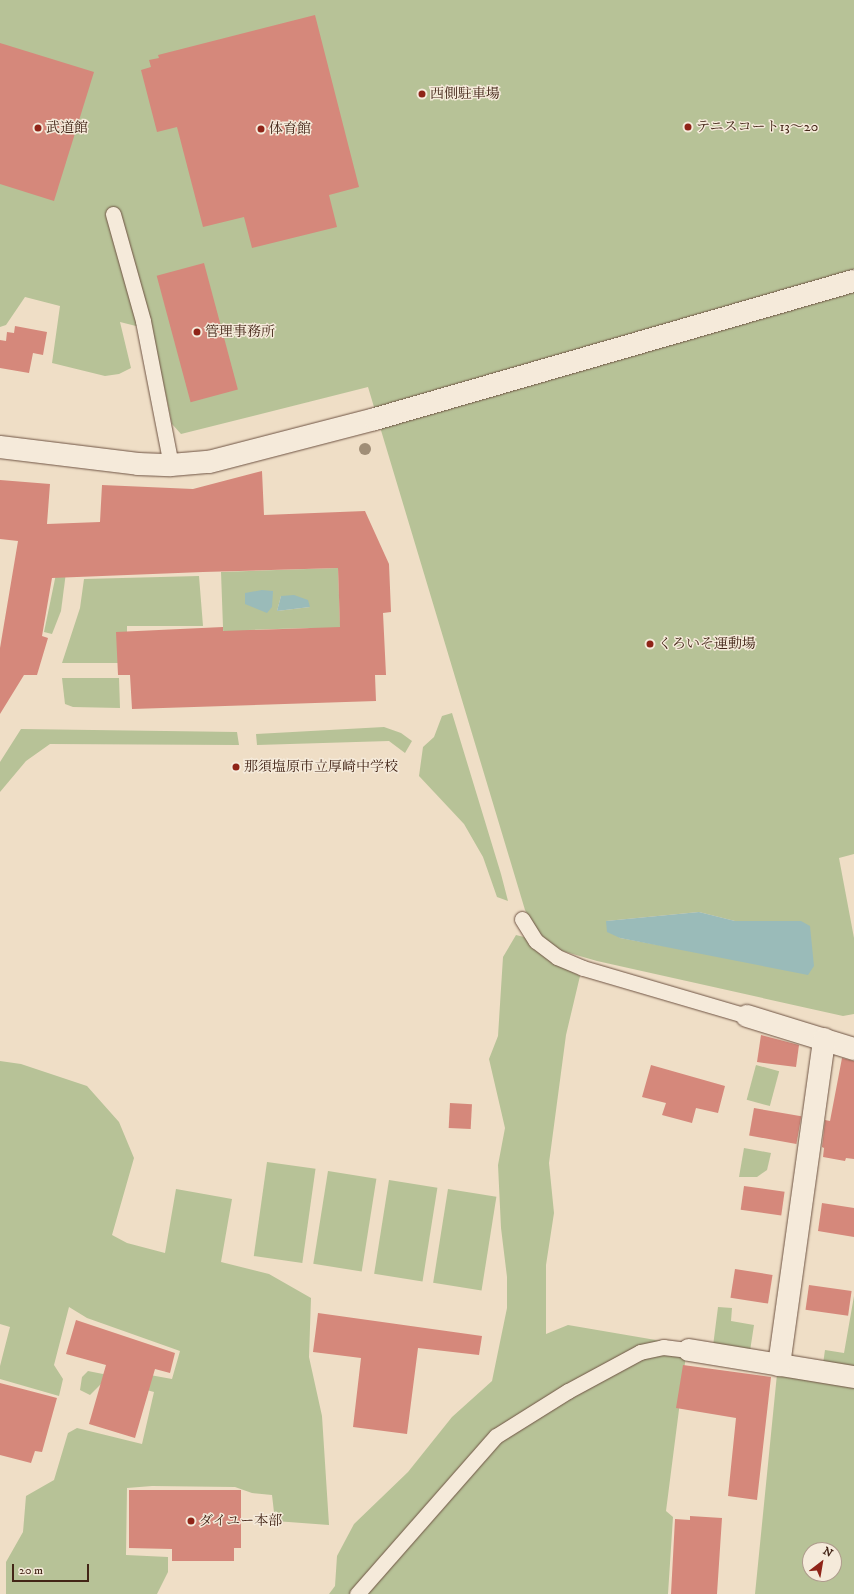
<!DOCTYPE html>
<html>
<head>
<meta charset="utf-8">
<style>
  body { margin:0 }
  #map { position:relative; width:854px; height:1594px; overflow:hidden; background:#efdec6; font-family:"IM FELL DW Pica","Noto Serif JP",serif }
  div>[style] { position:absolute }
  .green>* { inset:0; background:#b7c297; transform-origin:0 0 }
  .water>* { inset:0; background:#9abbb9 }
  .building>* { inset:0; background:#d5887b; transform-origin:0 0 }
  .roads { filter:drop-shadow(0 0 1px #6e5343) drop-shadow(0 0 1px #6e5343) }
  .service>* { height:15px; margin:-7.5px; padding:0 7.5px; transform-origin:7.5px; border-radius:7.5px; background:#f5eada }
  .minor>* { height:22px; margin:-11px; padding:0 11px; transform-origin:11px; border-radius:11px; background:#f5eada }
  .trees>* { width:12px; height:12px; margin:-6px; border-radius:50%; background:#a08e77 }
  .dots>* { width:11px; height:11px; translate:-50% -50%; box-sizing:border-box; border:2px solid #f5eada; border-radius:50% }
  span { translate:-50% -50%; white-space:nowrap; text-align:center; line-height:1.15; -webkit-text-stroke:3px #f5eada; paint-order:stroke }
  .poi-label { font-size:14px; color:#432517 }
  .left { translate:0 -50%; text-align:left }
  .north { position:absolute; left:802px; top:1542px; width:40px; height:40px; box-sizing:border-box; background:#f5eada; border:1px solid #ae9b8c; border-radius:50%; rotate:31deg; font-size:11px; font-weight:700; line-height:16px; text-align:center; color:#432517 }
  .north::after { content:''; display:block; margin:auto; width:14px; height:18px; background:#8f2418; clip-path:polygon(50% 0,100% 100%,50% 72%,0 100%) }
  .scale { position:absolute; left:12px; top:1564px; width:77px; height:18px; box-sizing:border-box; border:2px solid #432517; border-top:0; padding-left:5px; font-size:12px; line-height:14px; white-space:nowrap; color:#432517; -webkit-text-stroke:3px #f5eada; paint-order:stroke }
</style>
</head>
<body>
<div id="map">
  <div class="green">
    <div style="clip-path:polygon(evenodd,0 0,854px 0,854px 854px,839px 858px,854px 938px,854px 1014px,843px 1016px,597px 961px,559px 950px,541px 936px,525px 910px,368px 387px,181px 434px,172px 424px,152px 330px,120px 322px,131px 368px,119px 374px,105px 376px,52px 363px,60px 306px,25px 297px,6px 325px,0 327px,0 0,699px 912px,735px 921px,801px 921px,664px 946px,620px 938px,606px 921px,699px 912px)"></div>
    <div style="clip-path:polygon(69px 549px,61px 611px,52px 634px,44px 632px,61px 550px)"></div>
    <div style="clip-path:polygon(evenodd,338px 568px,341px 651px,308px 628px,248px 630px,248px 654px,224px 655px,221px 572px,338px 568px,281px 596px,310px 607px,277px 611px,281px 596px)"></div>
    <div style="clip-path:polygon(199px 576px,203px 626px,127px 626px,127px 663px,62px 663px,80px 608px,84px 579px)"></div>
    <div style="clip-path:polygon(62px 678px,119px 678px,120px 708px,73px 707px,65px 704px)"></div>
    <div style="clip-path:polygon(452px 713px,501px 874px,508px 901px,497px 897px,483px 857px,464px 824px,419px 776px,423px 747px,434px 737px,442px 716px)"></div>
    <div style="clip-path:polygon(384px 727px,401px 733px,412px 741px,405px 753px,389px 741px,257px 745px,256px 734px)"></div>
    <div style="clip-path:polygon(21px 729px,237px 732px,239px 745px,50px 744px,26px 761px,0 792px,0 762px)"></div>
    <div style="clip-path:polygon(516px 935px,524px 937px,555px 963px,580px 976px,566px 1035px,549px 1163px,554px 1213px,546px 1265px,546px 1334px,568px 1325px,685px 1345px,686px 1355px,666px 1511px,673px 1517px,668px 1594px,329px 1594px,335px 1586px,337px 1556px,354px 1524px,408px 1472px,452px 1417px,492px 1381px,507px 1308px,507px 1277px,501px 1228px,498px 1165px,505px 1128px,489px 1059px,498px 1036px,503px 957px)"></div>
    <div style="clip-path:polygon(0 1061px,21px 1064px,87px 1086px,119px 1122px,134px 1158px,112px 1235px,127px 1243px,165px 1253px,176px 1189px,232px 1199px,221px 1262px,269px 1274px,311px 1298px,309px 1357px,322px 1416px,329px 1525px,275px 1521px,272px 1495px,252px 1493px,235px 1487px,152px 1486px,127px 1488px,126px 1555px,168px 1557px,168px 1572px,157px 1594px,6px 1594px,6px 1562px,23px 1532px,26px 1496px,54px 1480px,68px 1433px,77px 1428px,142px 1444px,154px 1392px,106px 1379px,90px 1395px,80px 1390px,82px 1377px,88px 1371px,103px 1374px,117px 1369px,172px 1379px,180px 1351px,87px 1318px,69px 1307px,54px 1365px,63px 1379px,59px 1396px,0 1379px,0 1366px,10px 1327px,0 1324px)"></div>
    <div style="left:756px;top:1065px;width:24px;height:36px;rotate:15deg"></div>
    <div style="clip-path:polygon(744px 1148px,771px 1153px,767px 1170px,757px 1177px,739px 1177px)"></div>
    <div style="left:267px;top:1162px;width:49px;height:95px;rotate:8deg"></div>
    <div style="left:328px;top:1171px;width:49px;height:94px;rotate:9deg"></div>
    <div style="left:389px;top:1180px;width:49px;height:95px;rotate:9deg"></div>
    <div style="left:448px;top:1189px;width:49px;height:95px;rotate:9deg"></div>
    <div style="clip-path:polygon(854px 1296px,854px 1369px,823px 1364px,825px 1350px,844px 1353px)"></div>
    <div style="clip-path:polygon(718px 1307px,732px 1308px,731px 1321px,754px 1325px,750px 1351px,713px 1346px)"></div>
    <div style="clip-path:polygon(evenodd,777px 1374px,854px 1387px,854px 1594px,755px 1594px,777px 1374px,810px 1550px,834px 1550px,834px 1574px,810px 1574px,810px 1550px)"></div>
  </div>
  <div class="water">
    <div style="clip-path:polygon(262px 590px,273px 591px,272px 607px,267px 613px,245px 604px,245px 593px)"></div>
    <div style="clip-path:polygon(294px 595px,308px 600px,310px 607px,277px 611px,281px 596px)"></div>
    <div style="clip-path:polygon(699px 912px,735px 921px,801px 921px,810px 926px,814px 966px,808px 975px,620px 938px,607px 932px,606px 921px)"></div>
  </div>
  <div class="building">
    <div style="clip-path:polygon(315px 15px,359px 187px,329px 195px,337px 227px,252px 248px,244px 217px,203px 227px,177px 127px,157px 132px,141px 70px,151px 67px,149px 60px,159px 58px,158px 55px)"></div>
    <div style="clip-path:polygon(0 43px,94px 72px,54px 201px,0 184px)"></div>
    <div style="left:204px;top:263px;width:131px;height:49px;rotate:75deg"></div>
    <div style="clip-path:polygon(15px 326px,47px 332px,43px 355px,33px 353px,29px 373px,0 368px,0 340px,6px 341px,7px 332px,14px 333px)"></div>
    <div style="clip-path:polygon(262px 471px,264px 515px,365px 511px,389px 564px,391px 612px,383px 613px,386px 675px,375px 675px,376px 701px,132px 709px,130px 675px,118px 675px,116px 632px,223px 627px,223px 631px,340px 627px,338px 568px,203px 572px,52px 578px,42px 636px,48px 638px,37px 675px,24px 675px,0 714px,0 648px,18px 541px,0 539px,0 480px,50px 484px,47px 524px,100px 522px,102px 485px,193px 489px)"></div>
    <div style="clip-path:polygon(761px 1035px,799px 1045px,796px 1067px,757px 1062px)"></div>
    <div style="clip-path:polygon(842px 1058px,854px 1061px,854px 1159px,846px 1158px,845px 1161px,823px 1157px,824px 1148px,822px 1147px,825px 1120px,830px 1121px)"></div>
    <div style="clip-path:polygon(651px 1065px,725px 1086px,718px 1113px,696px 1108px,692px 1123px,662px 1115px,666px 1103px,642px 1097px)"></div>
    <div style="left:450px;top:1103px;width:22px;height:25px;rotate:3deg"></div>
    <div style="left:754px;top:1108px;width:48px;height:28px;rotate:10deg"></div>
    <div style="left:744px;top:1186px;width:41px;height:24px;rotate:8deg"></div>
    <div style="clip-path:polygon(822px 1203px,854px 1208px,854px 1237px,818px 1231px)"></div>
    <div style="left:735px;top:1269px;width:38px;height:29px;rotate:9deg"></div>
    <div style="left:809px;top:1285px;width:43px;height:25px;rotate:8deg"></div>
    <div style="clip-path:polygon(318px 1313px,482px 1336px,479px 1355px,418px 1348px,407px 1434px,353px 1427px,361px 1358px,313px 1352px)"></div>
    <div style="clip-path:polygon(76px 1320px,175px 1353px,170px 1373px,155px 1369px,135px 1438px,89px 1424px,106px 1365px,66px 1354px)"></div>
    <div style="clip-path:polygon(683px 1365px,771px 1377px,757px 1500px,728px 1496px,736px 1418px,676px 1408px)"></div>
    <div style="clip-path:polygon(0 1383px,57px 1398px,42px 1452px,35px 1451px,31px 1463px,0 1455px)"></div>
    <div style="clip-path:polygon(129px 1490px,241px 1490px,241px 1548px,234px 1548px,234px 1561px,172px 1561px,172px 1549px,129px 1548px)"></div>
    <div style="clip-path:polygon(690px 1516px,722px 1518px,717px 1594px,671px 1594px,675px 1519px,690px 1520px)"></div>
  </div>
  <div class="roads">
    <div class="service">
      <div style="left:113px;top:214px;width:111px;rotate:74.3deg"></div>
      <div style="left:143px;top:321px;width:147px;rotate:79deg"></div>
      <div style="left:522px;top:919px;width:26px;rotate:58deg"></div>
      <div style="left:536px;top:941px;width:26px;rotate:37deg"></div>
      <div style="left:557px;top:957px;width:28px;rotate:23deg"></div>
      <div style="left:583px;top:968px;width:171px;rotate:16.3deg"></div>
      <div style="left:357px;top:1594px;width:210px;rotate:-48.7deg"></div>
      <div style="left:496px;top:1436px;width:85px;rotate:-32deg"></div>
      <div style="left:568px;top:1391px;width:82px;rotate:-28.4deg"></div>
      <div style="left:640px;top:1352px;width:24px;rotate:-12deg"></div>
      <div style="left:663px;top:1347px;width:26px;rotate:7deg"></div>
    </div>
    <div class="minor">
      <div style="left:0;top:447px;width:139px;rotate:7deg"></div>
      <div style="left:138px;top:464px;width:33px;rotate:2deg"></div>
      <div style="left:171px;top:465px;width:38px;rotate:-5deg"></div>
      <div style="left:209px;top:462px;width:171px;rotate:-14.5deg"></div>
      <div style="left:375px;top:419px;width:498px;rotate:-16.1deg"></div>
      <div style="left:747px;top:1016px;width:112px;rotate:17.1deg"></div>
      <div style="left:689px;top:1350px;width:167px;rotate:9.3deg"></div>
      <div style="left:779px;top:1365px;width:329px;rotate:-82.1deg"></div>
    </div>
  </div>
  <div class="trees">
    <div style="left:365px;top:449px"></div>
  </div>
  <div class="dots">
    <div style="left:422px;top:94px;background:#8f2418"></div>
    <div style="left:688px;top:127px;background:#8f2418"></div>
    <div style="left:38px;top:128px;background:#8f2418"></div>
    <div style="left:261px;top:129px;background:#8f2418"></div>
    <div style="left:197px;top:332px;background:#8f2418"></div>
    <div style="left:650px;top:644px;background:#8f2418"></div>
    <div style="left:236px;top:767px;background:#8f2418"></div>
    <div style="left:191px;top:1521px;background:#8f2418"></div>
  </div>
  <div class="poi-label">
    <span class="left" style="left:430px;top:94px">西側駐車場</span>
    <span class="left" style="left:696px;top:127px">テニスコート13～20</span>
    <span class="left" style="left:46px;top:128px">武道館</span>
    <span class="left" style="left:269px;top:129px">体育館</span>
    <span class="left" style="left:205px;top:332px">管理事務所</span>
    <span class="left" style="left:658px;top:644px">くろいそ運動場</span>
    <span class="left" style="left:244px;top:767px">那須塩原市立厚崎中学校</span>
    <span class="left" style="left:199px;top:1521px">ダイユー本部</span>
  </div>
  <div class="north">N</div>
  <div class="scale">20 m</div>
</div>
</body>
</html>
